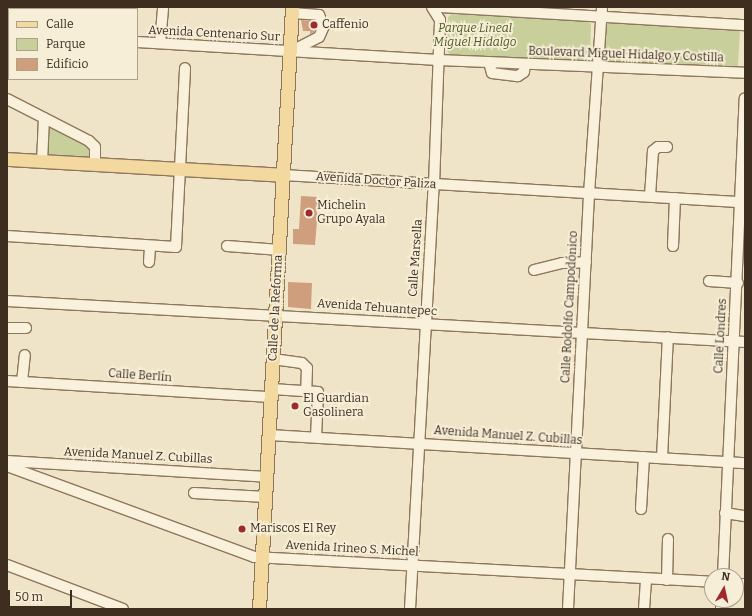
<!DOCTYPE html>
<meta charset="utf-8">
<style>
body{margin:0}
#map{position:relative;width:752px;height:616px;overflow:hidden;background:#f0e4c8;font-family:Bitter,serif}
div>[style]{position:absolute}
[style*='--x']{left:calc(var(--x)*1px);top:calc(var(--y)*1px);width:calc(var(--w)*1px);rotate:calc(var(--a)*1deg)}
.green>*{inset:0;background:#c9cf9b}
.building>*{inset:0;background:#cf9f7d}
.roads{filter:drop-shadow(1px 0 #8d765c) drop-shadow(-1px 0 #8d765c) drop-shadow(0 1px #8d765c) drop-shadow(0 -1px #8d765c)}
.minor>*{height:10px;margin:-5px;padding:0 5px;transform-origin:5px;border-radius:5px;background:#faf1dc}
.major>*{height:13px;margin:-6.5px;padding:0 6.5px;transform-origin:6.5px;border-radius:6.5px;background:#f3d9a0}
.dots>*{width:11px;height:11px;translate:-50% -50%;box-sizing:border-box;border:2px solid #f7eed8;border-radius:50%}
span{translate:-50% -50%;white-space:nowrap;text-align:center;line-height:1.15;-webkit-text-stroke:3.5px #f7eed8;paint-order:stroke}
.poi-label{font-size:12px;color:#3d2e20}
.left{translate:0 -50%;text-align:left}
.park-label{font-size:12px;color:#4d5a26;font-style:italic}
.street-label{font-size:12px;color:#3d2e20}
.frame{position:absolute;inset:0;border:8px solid #3d2e20;pointer-events:none}
.legend{position:absolute;left:8px;top:8px;width:130px;height:72px;box-sizing:border-box;background:#f7eed8;border:1px solid #ada18e;margin:0;padding:5px 7px;list-style:none;font-size:12px;color:#3d2e20}
.legend li{display:flex;align-items:center;gap:8px;height:20px}
.legend b{width:20px;border:1px solid #ada18e}
.north{position:absolute;left:704px;top:568px;width:40px;height:40px;box-sizing:border-box;background:#f7eed8;border:1px solid #ada18e;border-radius:50%;rotate:9deg;font-size:11px;font-weight:700;line-height:16px;text-align:center;color:#3d2e20}
.north::after{content:'';display:block;margin:auto;width:14px;height:18px;background:#9e2a2b;clip-path:polygon(50% 0,100% 100%,50% 72%,0 100%)}
.scale{position:absolute;left:8px;top:590px;width:64px;height:18px;box-sizing:border-box;border:2px solid #3d2e20;border-top:0;padding-left:5px;font-size:12px;line-height:14px;white-space:nowrap;color:#3d2e20;-webkit-text-stroke:3px #f7eed8;paint-order:stroke}
</style>
<div id="map">
<div class="green">
<div style="clip-path:polygon(452px 14px,588px 21px,591px 24px,590px 58px,587px 61px,451px 56px,447px 51px,448px 17px)"></div>
<div style="clip-path:polygon(609px 22px,737px 28px,740px 31px,738px 65px,736px 68px,609px 62px,605px 59px,606px 25px)"></div>
<div style="clip-path:polygon(50px 126px,88px 143px,92px 159px,46px 155px)"></div>
</div>
<div class="building">
<div style="clip-path:polygon(301px 20px,315px 21px,317px 26px,314px 32px,310px 34px,310px 31px,303px 31px)"></div>
<div style="clip-path:polygon(301px 196px,319px 197px,315px 245px,293px 244px,293px 229px,299px 229px)"></div>
<div style="clip-path:polygon(288px 282px,312px 283px,311px 309px,288px 307px)"></div>
</div>
<div class="roads">
<div class="minor">
<div style="--x:440;--y:7;--w:306;--a:3.4"></div>
<div style="--x:292;--y:13;--w:27;--a:4"></div>
<div style="--x:319;--y:15;--w:12;--a:66"></div>
<div style="--x:324;--y:26;--w:12;--a:114"></div>
<div style="--x:319;--y:37;--w:30;--a:153"></div>
<div style="--x:137;--y:42;--w:302;--a:3.4"></div>
<div style="--x:438;--y:60;--w:307;--a:2.4"></div>
<div style="--x:160;--y:43;--w:36;--a:-85"></div>
<div style="--x:7;--y:54;--w:2;--a:27"></div>
<div style="--x:489;--y:62;--w:11;--a:75"></div>
<div style="--x:492;--y:73;--w:26;--a:7"></div>
<div style="--x:518;--y:76;--w:7;--a:-34"></div>
<div style="--x:524;--y:72;--w:8;--a:-83"></div>
<div style="--x:7;--y:99;--w:92;--a:27.1"></div>
<div style="--x:89;--y:141;--w:8;--a:45"></div>
<div style="--x:95;--y:147;--w:18;--a:90"></div>
<div style="--x:42;--y:162;--w:44;--a:-87.4"></div>
<div style="--x:284;--y:175;--w:462;--a:3.4"></div>
<div style="--x:650;--y:196;--w:45;--a:-86.2"></div>
<div style="--x:653;--y:151;--w:6;--a:-39"></div>
<div style="--x:658;--y:147;--w:9;--a:0"></div>
<div style="--x:7;--y:236;--w:169;--a:3.7"></div>
<div style="--x:176;--y:247;--w:179;--a:-87.1"></div>
<div style="--x:227;--y:246;--w:53;--a:4.3"></div>
<div style="--x:673;--y:246;--w:48;--a:-87.6"></div>
<div style="--x:149;--y:262;--w:16;--a:-86"></div>
<div style="--x:534;--y:270;--w:29;--a:-14"></div>
<div style="--x:562;--y:263;--w:24;--a:-2"></div>
<div style="--x:709;--y:281;--w:29;--a:4"></div>
<div style="--x:7;--y:301;--w:739;--a:3.18"></div>
<div style="--x:7;--y:328;--w:19;--a:0"></div>
<div style="--x:273;--y:359;--w:29;--a:8"></div>
<div style="--x:302;--y:363;--w:7;--a:45"></div>
<div style="--x:307;--y:368;--w:23;--a:92"></div>
<div style="--x:7;--y:381;--w:264;--a:3.5"></div>
<div style="--x:22;--y:382;--w:27;--a:-84"></div>
<div style="--x:272;--y:389;--w:46;--a:3.7"></div>
<div style="--x:318;--y:392;--w:45;--a:92.5"></div>
<div style="--x:270;--y:435;--w:476;--a:3.4"></div>
<div style="--x:662;--y:458;--w:121;--a:-87.2"></div>
<div style="--x:7;--y:461;--w:260;--a:3.5"></div>
<div style="--x:7;--y:466;--w:263;--a:20.2"></div>
<div style="--x:254;--y:557;--w:459;--a:3.1"></div>
<div style="--x:194;--y:493;--w:72;--a:3.2"></div>
<div style="--x:641;--y:509;--w:52;--a:-86.7"></div>
<div style="--x:725;--y:513;--w:20;--a:9"></div>
<div style="--x:7;--y:565;--w:124;--a:20.8"></div>
<div style="--x:723;--y:576;--w:478;--a:-87.4"></div>
<div style="--x:667;--y:580;--w:41;--a:-88.6"></div>
<div style="--x:736;--y:584;--w:9;--a:0"></div>
<div style="--x:410;--y:609;--w:425;--a:-86.8"></div>
<div style="--x:434;--y:185;--w:165;--a:-87.9"></div>
<div style="--x:440;--y:20;--w:15;--a:-122"></div>
<div style="--x:568;--y:609;--w:416;--a:-87.1"></div>
<div style="--x:589;--y:194;--w:187;--a:-86"></div>
<div style="--x:644;--y:609;--w:30;--a:-86"></div>
<div style="--x:721;--y:609;--w:9;--a:-90"></div>
</div>
<div class="major">
<div style="--x:7;--y:159;--w:277;--a:3.3"></div>
<div style="--x:259;--y:609;--w:603;--a:-86.86"></div>
</div>
</div>
<div class="dots">
<div style="left:314px;top:25px;background:#9e2a2b"></div>
<div style="left:309px;top:213px;background:#9e2a2b"></div>
<div style="left:295px;top:406px;background:#9e2a2b"></div>
<div style="left:242px;top:529px;background:#9e2a2b"></div>
</div>
<div class="poi-label">
<span class="left" style="left:322px;top:25px">Caffenio</span>
<span class="left" style="left:317px;top:213px">Michelin<br>Grupo Ayala</span>
<span class="left" style="left:303px;top:406px">El Guardian<br>Gasolinera</span>
<span class="left" style="left:250px;top:529px">Mariscos El Rey</span>
</div>
<div class="park-label">
<span style="left:475px;top:36px">Parque Lineal<br>Miguel Hidalgo</span>
</div>
<div class="street-label">
<span style="left:214px;top:34px;rotate:3deg">Avenida Centenario Sur</span>
<span style="left:626px;top:55px;rotate:2deg">Boulevard Miguel Hidalgo y Costilla</span>
<span style="left:376px;top:181px;rotate:4deg">Avenida Doctor Paliza</span>
<span style="left:416px;top:258px;rotate:-86deg">Calle Marsella</span>
<span style="left:570px;top:307px;rotate:-87deg">Calle Rodolfo Campodónico</span>
<span style="left:276px;top:308px;rotate:-87deg">Calle de la Reforma</span>
<span style="left:377px;top:308px;rotate:4deg">Avenida Tehuantepec</span>
<span style="left:721px;top:336px;rotate:-87deg">Calle Londres</span>
<span style="left:140px;top:376px;rotate:4deg">Calle Berlín</span>
<span style="left:508px;top:436px;rotate:4deg">Avenida Manuel Z. Cubillas</span>
<span style="left:138px;top:456px;rotate:3deg">Avenida Manuel Z. Cubillas</span>
<span style="left:352px;top:549px;rotate:3deg">Avenida Irineo S. Michel</span>
</div>
<div class="frame"></div>
<ul class="legend">
<li><b style="height:5px;background:#f3d9a0"></b>Calle</li>
<li><b style="height:11px;background:#c9cf9b"></b>Parque</li>
<li><b style="height:11px;background:#cf9f7d"></b>Edificio</li>
</ul>
<div class="north">N</div>
<div class="scale">50 m</div>
</div>
